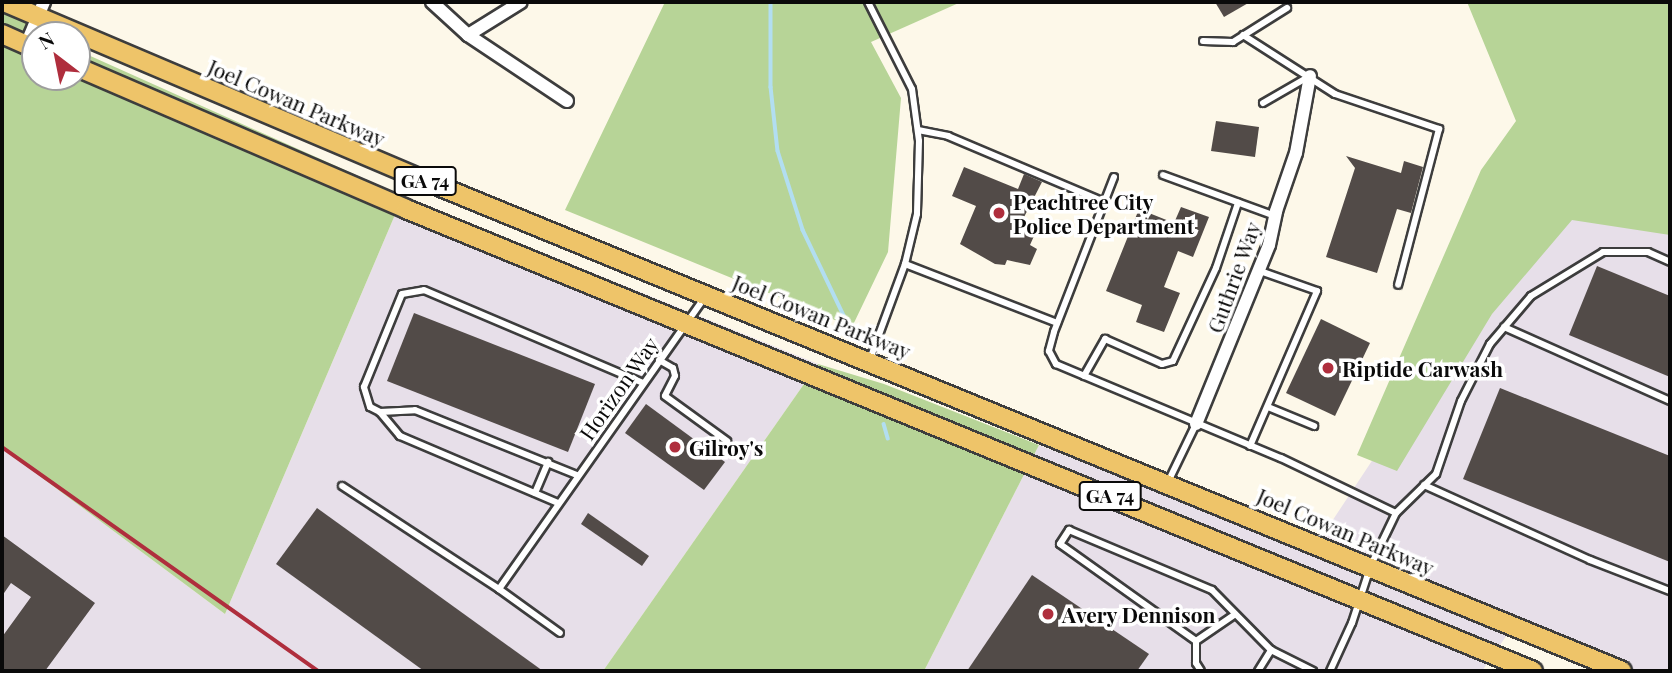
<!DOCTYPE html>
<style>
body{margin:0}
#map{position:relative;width:1672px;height:673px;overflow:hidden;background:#fdf8e9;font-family:"Playfair Display",serif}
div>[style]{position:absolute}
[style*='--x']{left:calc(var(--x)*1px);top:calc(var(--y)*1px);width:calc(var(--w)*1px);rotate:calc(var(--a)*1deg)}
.industrial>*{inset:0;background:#e7dfe9}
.forest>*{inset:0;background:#b7d497}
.stream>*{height:3.5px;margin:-1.75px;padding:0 1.75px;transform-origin:1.75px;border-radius:1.75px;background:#b2def1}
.building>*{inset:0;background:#524b48}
.roads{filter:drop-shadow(2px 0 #3d3d3d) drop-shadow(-2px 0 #3d3d3d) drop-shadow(0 2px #3d3d3d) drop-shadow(0 -2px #3d3d3d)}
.lane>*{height:6px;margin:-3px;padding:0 3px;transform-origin:3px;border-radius:3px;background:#fff}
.street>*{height:12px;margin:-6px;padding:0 6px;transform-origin:6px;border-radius:6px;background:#fff}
.primary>*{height:18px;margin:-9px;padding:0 9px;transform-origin:9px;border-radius:9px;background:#eec469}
.rail>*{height:3.5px;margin:-1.75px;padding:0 1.75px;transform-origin:1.75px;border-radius:1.75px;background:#af2e3d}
.dots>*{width:19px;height:19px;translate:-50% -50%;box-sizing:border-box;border:4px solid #fff;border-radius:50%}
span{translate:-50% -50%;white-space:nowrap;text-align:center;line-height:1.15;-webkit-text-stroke:7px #fff;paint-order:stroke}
.shield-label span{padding:2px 5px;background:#fff;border:2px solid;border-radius:5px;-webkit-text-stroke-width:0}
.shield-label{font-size:19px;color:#0a0a0a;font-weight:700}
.street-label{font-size:21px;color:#0a0a0a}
.poi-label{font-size:21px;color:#0a0a0a;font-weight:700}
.left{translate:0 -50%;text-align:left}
.frame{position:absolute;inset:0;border:4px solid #0a0a0a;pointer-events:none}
.north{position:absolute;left:21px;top:21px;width:70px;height:70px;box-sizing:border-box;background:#fff;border:2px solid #9d9d9d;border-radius:50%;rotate:328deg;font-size:19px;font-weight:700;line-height:28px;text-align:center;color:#0a0a0a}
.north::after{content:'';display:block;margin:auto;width:24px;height:32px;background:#af2e3d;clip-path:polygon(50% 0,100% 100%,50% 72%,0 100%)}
</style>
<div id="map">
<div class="industrial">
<div style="clip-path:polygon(403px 196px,818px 364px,603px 671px,2px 671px,2px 448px,225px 614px)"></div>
<div style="clip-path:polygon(1547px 196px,1670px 214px,1670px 671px,1613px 671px,1509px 632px,1482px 671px,924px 671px,1039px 445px,1311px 553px)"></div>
</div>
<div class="forest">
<div style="clip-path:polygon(665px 2px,961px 2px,871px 42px,901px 98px,888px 252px,852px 327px,565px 210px)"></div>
<div style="clip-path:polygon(1467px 2px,1670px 2px,1670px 235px,1572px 220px,1492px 314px,1397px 471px,1357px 455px,1481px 170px,1516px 121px)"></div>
<div style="clip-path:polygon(2px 10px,49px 35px,35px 35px,35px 77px,77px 77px,77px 50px,403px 196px,225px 614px,2px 448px)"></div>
<div style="clip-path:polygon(818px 364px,884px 384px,1039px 445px,924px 671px,603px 671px)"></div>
</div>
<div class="stream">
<div style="--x:771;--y:2;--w:85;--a:90"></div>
<div style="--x:771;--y:87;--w:64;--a:83.8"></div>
<div style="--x:778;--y:151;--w:83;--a:72.4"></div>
<div style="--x:803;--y:230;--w:104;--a:64.4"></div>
<div style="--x:884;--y:424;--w:15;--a:74"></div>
</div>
<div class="building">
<div style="clip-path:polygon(1215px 2px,1250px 2px,1224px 17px)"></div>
<div style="clip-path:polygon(1216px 121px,1259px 127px,1255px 157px,1211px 151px)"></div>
<div style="clip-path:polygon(1346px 156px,1401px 173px,1404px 161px,1423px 167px,1411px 213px,1397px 209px,1377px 273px,1326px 257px,1355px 168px)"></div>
<div style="clip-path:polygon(964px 167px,1018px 189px,1024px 174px,1042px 182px,1022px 221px,1038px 227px,1030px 245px,1037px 249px,1030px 265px,1007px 260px,1005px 265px,995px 264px,960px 244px,976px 206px,952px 196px)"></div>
<div style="clip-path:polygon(1181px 207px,1209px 217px,1193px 257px,1178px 251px,1164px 287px,1180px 293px,1164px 332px,1136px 322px,1142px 305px,1106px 291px,1139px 209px,1174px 223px)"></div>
<div style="clip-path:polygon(1597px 266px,1670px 296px,1670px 377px,1569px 335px)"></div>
<div style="clip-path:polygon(414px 313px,595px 384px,568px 452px,387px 381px)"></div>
<div style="clip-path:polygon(1321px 319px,1370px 343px,1335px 416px,1286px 393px)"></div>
<div style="clip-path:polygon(1500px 388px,1670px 456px,1670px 562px,1463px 479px)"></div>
<div style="clip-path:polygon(646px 404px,725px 462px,704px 490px,625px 433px)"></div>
<div style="clip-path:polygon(317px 508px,543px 671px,424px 671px,276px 564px)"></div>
<div style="clip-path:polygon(588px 513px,649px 556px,642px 566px,581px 524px)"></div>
<div style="clip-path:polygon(2px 535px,95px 603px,45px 671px,2px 671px,2px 637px,31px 597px,11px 583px,2px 596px)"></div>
<div style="clip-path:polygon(1032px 575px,1149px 654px,1137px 671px,967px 671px)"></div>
</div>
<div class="roads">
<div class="lane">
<div style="--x:868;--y:2;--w:97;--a:63.2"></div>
<div style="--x:912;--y:89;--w:52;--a:82.3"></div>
<div style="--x:919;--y:141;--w:73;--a:91.6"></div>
<div style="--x:917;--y:214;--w:51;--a:103.5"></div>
<div style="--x:905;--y:264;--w:101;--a:110.2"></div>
<div style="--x:1243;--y:35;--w:109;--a:32.7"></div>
<div style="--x:1335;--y:94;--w:110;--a:18.6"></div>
<div style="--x:1439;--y:129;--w:161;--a:104.7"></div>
<div style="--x:1203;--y:41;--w:30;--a:2"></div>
<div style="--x:1233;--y:42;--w:64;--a:-32.2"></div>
<div style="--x:1263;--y:103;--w:52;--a:-30"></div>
<div style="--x:918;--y:130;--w:31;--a:11"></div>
<div style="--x:948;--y:136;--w:169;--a:22.9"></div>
<div style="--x:1163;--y:175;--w:119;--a:20.1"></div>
<div style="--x:1114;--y:177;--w:166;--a:111.2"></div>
<div style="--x:1054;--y:332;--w:20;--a:105"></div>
<div style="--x:1049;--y:351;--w:15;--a:62"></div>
<div style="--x:1056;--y:364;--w:244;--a:22.7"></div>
<div style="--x:1281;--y:458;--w:127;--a:25.6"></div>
<div style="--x:905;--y:264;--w:163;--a:21.2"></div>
<div style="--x:1504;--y:327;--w:182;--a:24"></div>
<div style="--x:659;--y:360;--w:16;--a:30"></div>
<div style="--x:673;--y:368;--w:8;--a:76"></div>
<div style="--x:675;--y:376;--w:22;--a:117"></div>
<div style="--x:665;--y:396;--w:77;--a:36"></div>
<div style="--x:1084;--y:376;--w:43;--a:-60.4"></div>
<div style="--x:1105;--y:339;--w:62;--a:23.7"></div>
<div style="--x:1162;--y:364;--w:11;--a:-15"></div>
<div style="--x:1173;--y:361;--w:102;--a:-65.2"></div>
<div style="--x:1216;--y:268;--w:69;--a:-71.3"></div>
<div style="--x:1268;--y:407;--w:50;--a:22.4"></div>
<div style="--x:380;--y:412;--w:35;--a:-3"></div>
<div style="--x:415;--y:410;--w:175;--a:21.9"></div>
<div style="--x:1250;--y:446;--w:169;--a:-66.6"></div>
<div style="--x:1317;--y:291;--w:60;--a:-160.7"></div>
<div style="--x:1168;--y:482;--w:64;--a:-64.2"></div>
<div style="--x:1424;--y:485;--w:182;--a:24.3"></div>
<div style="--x:1590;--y:560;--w:86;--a:21.2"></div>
<div style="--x:342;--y:486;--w:188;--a:33.3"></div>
<div style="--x:499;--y:589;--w:356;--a:-54.8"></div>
<div style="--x:535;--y:493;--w:34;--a:-67"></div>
<div style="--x:558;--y:503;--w:172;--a:-157"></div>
<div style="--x:400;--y:436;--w:31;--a:-130"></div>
<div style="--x:380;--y:412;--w:11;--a:-153"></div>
<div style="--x:370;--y:407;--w:21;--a:-107"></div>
<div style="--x:364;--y:387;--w:100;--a:-67.8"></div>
<div style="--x:402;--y:294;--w:22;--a:-10"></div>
<div style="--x:424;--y:290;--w:238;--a:23"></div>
<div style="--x:499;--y:589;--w:75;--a:35.8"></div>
<div style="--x:1234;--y:615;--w:46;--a:145.6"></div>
<div style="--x:1196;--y:641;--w:167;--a:-144.5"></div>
<div style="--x:1060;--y:544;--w:17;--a:-57"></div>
<div style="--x:1069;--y:530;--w:155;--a:22.8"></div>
<div style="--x:1212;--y:590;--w:84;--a:45.5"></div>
<div style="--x:1271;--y:650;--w:47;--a:26.6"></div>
<div style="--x:1196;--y:641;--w:22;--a:90"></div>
<div style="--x:1196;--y:663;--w:9;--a:58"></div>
<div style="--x:1258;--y:671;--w:25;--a:-58"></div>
<div style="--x:1330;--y:671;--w:53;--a:-65.4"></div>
<div style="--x:1352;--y:623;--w:61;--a:-71.9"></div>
<div style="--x:1371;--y:565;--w:58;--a:-64.3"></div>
<div style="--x:1396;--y:513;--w:56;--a:-44.3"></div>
<div style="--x:1436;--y:474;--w:77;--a:-71.1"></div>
<div style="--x:1461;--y:401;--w:64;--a:-63"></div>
<div style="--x:1490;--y:344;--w:63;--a:-49.5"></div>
<div style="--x:1531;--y:296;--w:84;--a:-31.4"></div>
<div style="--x:1603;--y:252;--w:45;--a:0"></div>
<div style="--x:1648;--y:252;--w:24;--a:24"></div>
</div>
<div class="street">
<div style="--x:432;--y:2;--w:49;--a:42.5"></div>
<div style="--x:468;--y:35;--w:119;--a:33.7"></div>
<div style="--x:468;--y:35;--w:62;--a:-31.9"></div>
<div style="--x:26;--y:45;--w:47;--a:-67.3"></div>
<div style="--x:1196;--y:424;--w:193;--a:-67.8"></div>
<div style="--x:1269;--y:245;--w:35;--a:-78"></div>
<div style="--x:1276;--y:211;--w:61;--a:-71"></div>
<div style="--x:1296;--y:153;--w:78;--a:-79.7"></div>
</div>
<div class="primary">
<div style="--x:4;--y:2;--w:451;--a:23"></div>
<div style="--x:419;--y:178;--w:1300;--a:22.28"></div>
<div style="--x:2;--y:34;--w:36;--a:24"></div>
<div style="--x:77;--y:67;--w:358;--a:23.3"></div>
<div style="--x:406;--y:209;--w:1218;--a:22.29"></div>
</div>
</div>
<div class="rail">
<div style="--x:2;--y:447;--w:387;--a:35.3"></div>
</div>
<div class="dots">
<div style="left:999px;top:213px;background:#af2e3d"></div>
<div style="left:1328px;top:368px;background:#af2e3d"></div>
<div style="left:675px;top:447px;background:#af2e3d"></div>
<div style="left:1048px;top:614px;background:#af2e3d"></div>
</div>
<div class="shield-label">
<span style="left:425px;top:181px">GA 74</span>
<span style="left:1110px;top:496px">GA 74</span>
</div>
<div class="street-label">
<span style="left:297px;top:102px;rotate:23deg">Joel Cowan Parkway</span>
<span style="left:1233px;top:277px;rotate:-70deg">Guthrie Way</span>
<span style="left:822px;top:316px;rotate:22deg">Joel Cowan Parkway</span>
<span style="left:618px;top:388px;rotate:-55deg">Horizon Way</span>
<span style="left:1346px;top:531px;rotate:23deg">Joel Cowan Parkway</span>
</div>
<div class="poi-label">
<span class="left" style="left:1013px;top:213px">Peachtree City<br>Police Department</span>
<span class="left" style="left:1342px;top:368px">Riptide Carwash</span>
<span class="left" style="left:689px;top:447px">Gilroy's</span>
<span class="left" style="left:1062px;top:614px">Avery Dennison</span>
</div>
<div class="frame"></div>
<div class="north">N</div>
</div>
